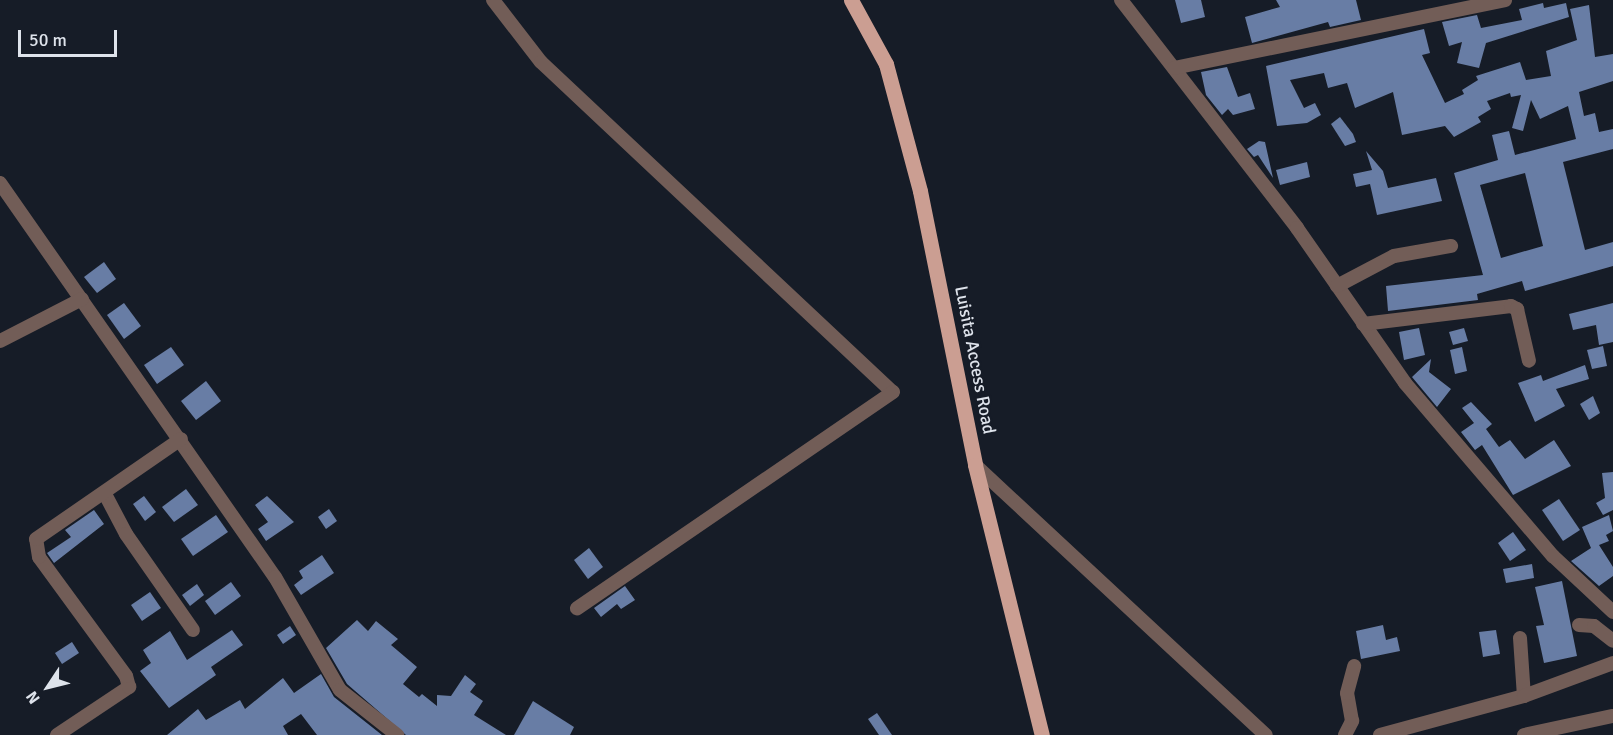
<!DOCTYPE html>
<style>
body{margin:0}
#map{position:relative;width:1613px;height:735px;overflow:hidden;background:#161c27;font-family:Signika,sans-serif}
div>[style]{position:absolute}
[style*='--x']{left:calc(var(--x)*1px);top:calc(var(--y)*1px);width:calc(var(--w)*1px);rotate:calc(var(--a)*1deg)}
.building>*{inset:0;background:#687da5}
.minor>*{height:14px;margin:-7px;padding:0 7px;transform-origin:7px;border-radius:7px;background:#725d57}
.major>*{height:15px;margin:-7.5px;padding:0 7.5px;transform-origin:7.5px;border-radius:7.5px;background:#cb9e92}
span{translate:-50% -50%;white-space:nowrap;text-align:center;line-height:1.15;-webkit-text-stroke:4.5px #161c27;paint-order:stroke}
.street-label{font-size:18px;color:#dee3eb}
.north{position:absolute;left:18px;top:657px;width:60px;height:60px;-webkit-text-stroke:4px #161c27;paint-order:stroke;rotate:235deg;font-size:16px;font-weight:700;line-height:24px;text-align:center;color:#dee3eb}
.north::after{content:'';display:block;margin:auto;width:21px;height:27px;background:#dee3eb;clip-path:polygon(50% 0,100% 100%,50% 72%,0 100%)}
.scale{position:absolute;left:18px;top:30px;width:99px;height:27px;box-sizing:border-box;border:3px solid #dee3eb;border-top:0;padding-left:8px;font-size:18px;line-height:21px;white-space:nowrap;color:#dee3eb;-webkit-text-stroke:4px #161c27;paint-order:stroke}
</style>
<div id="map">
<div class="building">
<div style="clip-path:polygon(1175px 0,1201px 0,1205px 17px,1181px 23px)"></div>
<div style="clip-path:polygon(1276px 0,1356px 0,1361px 20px,1330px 27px,1328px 22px,1252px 43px,1245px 17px,1280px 7px)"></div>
<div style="clip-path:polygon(1543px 3px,1544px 8px,1566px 3px,1569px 17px,1486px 43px,1479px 68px,1457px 63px,1462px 42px,1449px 46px,1442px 22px,1477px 15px,1481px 28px,1522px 20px,1519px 9px)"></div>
<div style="clip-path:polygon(evenodd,1589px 5px,1595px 57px,1613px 54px,1613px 81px,1579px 92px,1584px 116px,1595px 113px,1599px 132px,1613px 129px,1613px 149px,1563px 162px,1585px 250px,1613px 242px,1613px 266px,1525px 291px,1522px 281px,1477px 294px,1478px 300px,1388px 311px,1386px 286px,1483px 275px,1454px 173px,1498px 160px,1492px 135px,1509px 131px,1515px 155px,1576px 139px,1568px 106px,1540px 119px,1531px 100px,1523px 131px,1512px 128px,1521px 95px,1511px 97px,1510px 93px,1487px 101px,1491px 109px,1478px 117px,1481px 122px,1454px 137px,1445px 126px,1402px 135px,1393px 92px,1355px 108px,1347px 83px,1328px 88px,1324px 73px,1290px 80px,1304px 108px,1315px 103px,1321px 115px,1307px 123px,1277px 126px,1266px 66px,1424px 29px,1430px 53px,1422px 55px,1445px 103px,1464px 94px,1462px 90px,1478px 80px,1476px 76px,1520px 62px,1526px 80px,1551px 76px,1546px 51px,1577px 40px,1570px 9px,1589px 5px,1525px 173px,1543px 246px,1501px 258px,1480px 185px,1525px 173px)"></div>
<div style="clip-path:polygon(1227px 67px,1238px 97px,1250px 93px,1255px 109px,1233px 115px,1228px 109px,1222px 115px,1206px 95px,1201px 72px)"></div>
<div style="clip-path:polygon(1340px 117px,1353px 134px,1356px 142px,1345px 146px,1331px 124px)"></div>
<div style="clip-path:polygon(1259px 141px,1265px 142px,1273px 178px,1258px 155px,1254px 157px,1247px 149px)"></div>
<div style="clip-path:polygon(1366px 151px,1383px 171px,1388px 188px,1436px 178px,1442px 201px,1377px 215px,1370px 184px,1356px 187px,1353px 174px,1372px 170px)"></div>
<div style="clip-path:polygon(1307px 162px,1310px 177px,1280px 185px,1276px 170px)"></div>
<div style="clip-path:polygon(104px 262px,116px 279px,97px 293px,84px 277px)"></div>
<div style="clip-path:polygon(124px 303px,141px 326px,124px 339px,107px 315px)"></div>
<div style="clip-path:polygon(1613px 303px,1613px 342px,1599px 345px,1596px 325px,1573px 330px,1569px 314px)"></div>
<div style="clip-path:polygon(1419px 328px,1425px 355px,1404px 360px,1399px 332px)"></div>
<div style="clip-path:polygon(1464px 328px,1468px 341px,1453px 345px,1449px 332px)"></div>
<div style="clip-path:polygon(1603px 346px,1607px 366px,1592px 369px,1587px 350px)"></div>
<div style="clip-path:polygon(171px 347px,184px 365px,157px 384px,144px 365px)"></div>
<div style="clip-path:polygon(1462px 347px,1467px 371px,1455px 374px,1450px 350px)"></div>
<div style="clip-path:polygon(1431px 359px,1429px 372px,1451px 389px,1437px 407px,1412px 377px)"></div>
<div style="clip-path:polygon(1585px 365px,1589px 379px,1556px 389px,1565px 406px,1535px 422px,1518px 383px,1541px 375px,1543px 381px)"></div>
<div style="clip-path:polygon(206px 381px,221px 401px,196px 420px,181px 401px)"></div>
<div style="clip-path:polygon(1593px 396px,1600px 413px,1589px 420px,1580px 404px)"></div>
<div style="clip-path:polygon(1471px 402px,1492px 424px,1486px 429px,1499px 447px,1510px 440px,1525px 459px,1554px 440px,1571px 466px,1513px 495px,1482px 445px,1475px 450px,1461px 432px,1474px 423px,1462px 408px)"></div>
<div style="clip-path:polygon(1613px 472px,1613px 510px,1603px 515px,1596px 503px,1605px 498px,1602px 473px)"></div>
<div style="clip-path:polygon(186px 489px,198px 505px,174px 522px,162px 507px)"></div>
<div style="clip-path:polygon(144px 496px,156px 512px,145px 521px,133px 504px)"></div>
<div style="clip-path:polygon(267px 496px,294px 522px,266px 541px,258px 529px,268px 522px,255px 505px)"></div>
<div style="clip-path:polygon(1559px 499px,1580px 530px,1563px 541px,1542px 510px)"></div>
<div style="clip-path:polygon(329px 509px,337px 521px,326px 529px,318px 517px)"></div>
<div style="clip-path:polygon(94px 510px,104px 524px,54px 563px,47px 553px,71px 537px,65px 530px)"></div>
<div style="clip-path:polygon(216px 515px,228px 532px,193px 556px,181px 539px)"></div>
<div style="clip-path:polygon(1609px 515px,1613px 531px,1606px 535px,1609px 541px,1599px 545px,1613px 567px,1613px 576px,1599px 586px,1571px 561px,1591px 548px,1582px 527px)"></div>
<div style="clip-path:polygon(1513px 532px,1526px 550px,1510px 561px,1498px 543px)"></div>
<div style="clip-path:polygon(589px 548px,603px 567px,588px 579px,574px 560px)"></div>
<div style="clip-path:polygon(322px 555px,334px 573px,301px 595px,294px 585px,303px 578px,299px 571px)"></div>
<div style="clip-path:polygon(1532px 564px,1534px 578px,1506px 583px,1503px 569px)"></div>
<div style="clip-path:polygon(1562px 581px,1577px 656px,1544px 663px,1536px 626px,1544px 625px,1535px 587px)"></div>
<div style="clip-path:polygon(231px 582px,241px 596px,215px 615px,205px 601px)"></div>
<div style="clip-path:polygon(197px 584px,204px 595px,190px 606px,182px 595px)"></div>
<div style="clip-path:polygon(625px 586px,635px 600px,621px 609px,617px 604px,601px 617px,594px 608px)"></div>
<div style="clip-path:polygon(150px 592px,161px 608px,142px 621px,131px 605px)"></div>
<div style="clip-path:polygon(357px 620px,368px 631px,376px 621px,398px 639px,391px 645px,417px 667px,403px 684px,419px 697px,422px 694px,437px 706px,437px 695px,451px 696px,465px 675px,476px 684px,470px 692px,483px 701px,474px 715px,506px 735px,406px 735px,347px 684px,326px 648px)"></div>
<div style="clip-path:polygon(1383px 625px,1386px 640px,1397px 637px,1400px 651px,1361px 659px,1356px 631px)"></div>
<div style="clip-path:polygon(290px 626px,296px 635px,283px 644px,277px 635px)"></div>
<div style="clip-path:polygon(232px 630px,243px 645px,211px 667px,216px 675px,169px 708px,140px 671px,151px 663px,143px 650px,170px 631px,187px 660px)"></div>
<div style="clip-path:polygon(1496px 630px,1500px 654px,1483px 657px,1479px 632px)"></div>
<div style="clip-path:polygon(72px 642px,79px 653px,62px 664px,55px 653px)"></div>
<div style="clip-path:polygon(321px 674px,334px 697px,382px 735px,317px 735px,301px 714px,283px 726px,288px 735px,167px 735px,198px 709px,206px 720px,240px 700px,245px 709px,283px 678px,294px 693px)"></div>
<div style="clip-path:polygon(533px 701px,574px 727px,570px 735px,514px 735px)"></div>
<div style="clip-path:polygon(877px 713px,892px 735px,879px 735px,868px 719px)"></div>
</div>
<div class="minor">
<div style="--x:493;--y:0;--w:78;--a:52.3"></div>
<div style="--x:541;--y:62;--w:482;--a:43.2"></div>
<div style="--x:893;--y:392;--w:383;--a:145.6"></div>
<div style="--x:1121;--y:0;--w:288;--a:52.3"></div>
<div style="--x:1297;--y:228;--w:189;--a:55.1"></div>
<div style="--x:1405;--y:383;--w:228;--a:49.5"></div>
<div style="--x:1553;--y:556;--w:82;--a:43"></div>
<div style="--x:1174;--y:68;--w:338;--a:-11.6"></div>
<div style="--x:0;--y:183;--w:480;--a:55.1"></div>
<div style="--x:275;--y:577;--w:130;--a:60.1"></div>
<div style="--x:340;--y:690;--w:73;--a:38.3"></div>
<div style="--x:1337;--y:286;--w:64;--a:-27.8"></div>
<div style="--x:1394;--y:256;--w:58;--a:-10"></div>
<div style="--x:1363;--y:324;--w:149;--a:-6.9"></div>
<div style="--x:1511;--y:306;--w:7;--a:27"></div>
<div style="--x:1517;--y:309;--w:53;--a:77"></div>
<div style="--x:0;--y:341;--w:92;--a:-27.1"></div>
<div style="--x:975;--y:465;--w:397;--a:42.9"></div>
<div style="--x:105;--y:494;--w:45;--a:62.3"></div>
<div style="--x:126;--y:534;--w:117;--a:55.1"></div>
<div style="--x:1579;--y:625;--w:15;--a:4"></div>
<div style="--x:1594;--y:626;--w:24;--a:38"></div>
<div style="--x:1520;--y:638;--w:58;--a:86.1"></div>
<div style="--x:57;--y:735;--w:87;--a:-33.7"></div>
<div style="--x:129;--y:687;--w:11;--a:-105"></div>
<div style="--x:126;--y:676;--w:147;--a:-126.2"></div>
<div style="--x:39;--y:557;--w:18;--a:-99"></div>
<div style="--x:36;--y:539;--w:176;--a:-34.6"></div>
<div style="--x:1345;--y:735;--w:16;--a:-63"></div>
<div style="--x:1352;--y:721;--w:28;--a:-100"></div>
<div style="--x:1347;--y:693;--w:28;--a:-75"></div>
<div style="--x:1380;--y:735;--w:149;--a:-15.2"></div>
<div style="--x:1524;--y:696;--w:95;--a:-20.3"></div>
<div style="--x:1524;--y:735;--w:91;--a:-12.1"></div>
</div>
<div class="major">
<div style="--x:851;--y:0;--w:73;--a:61.3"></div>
<div style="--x:886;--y:64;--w:131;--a:75"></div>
<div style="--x:920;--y:191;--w:279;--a:78.6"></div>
<div style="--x:975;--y:465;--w:278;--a:76.1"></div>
</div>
<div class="street-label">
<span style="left:975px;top:360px;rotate:79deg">Luisita Access Road</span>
</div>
<div class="north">N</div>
<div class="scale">50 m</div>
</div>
